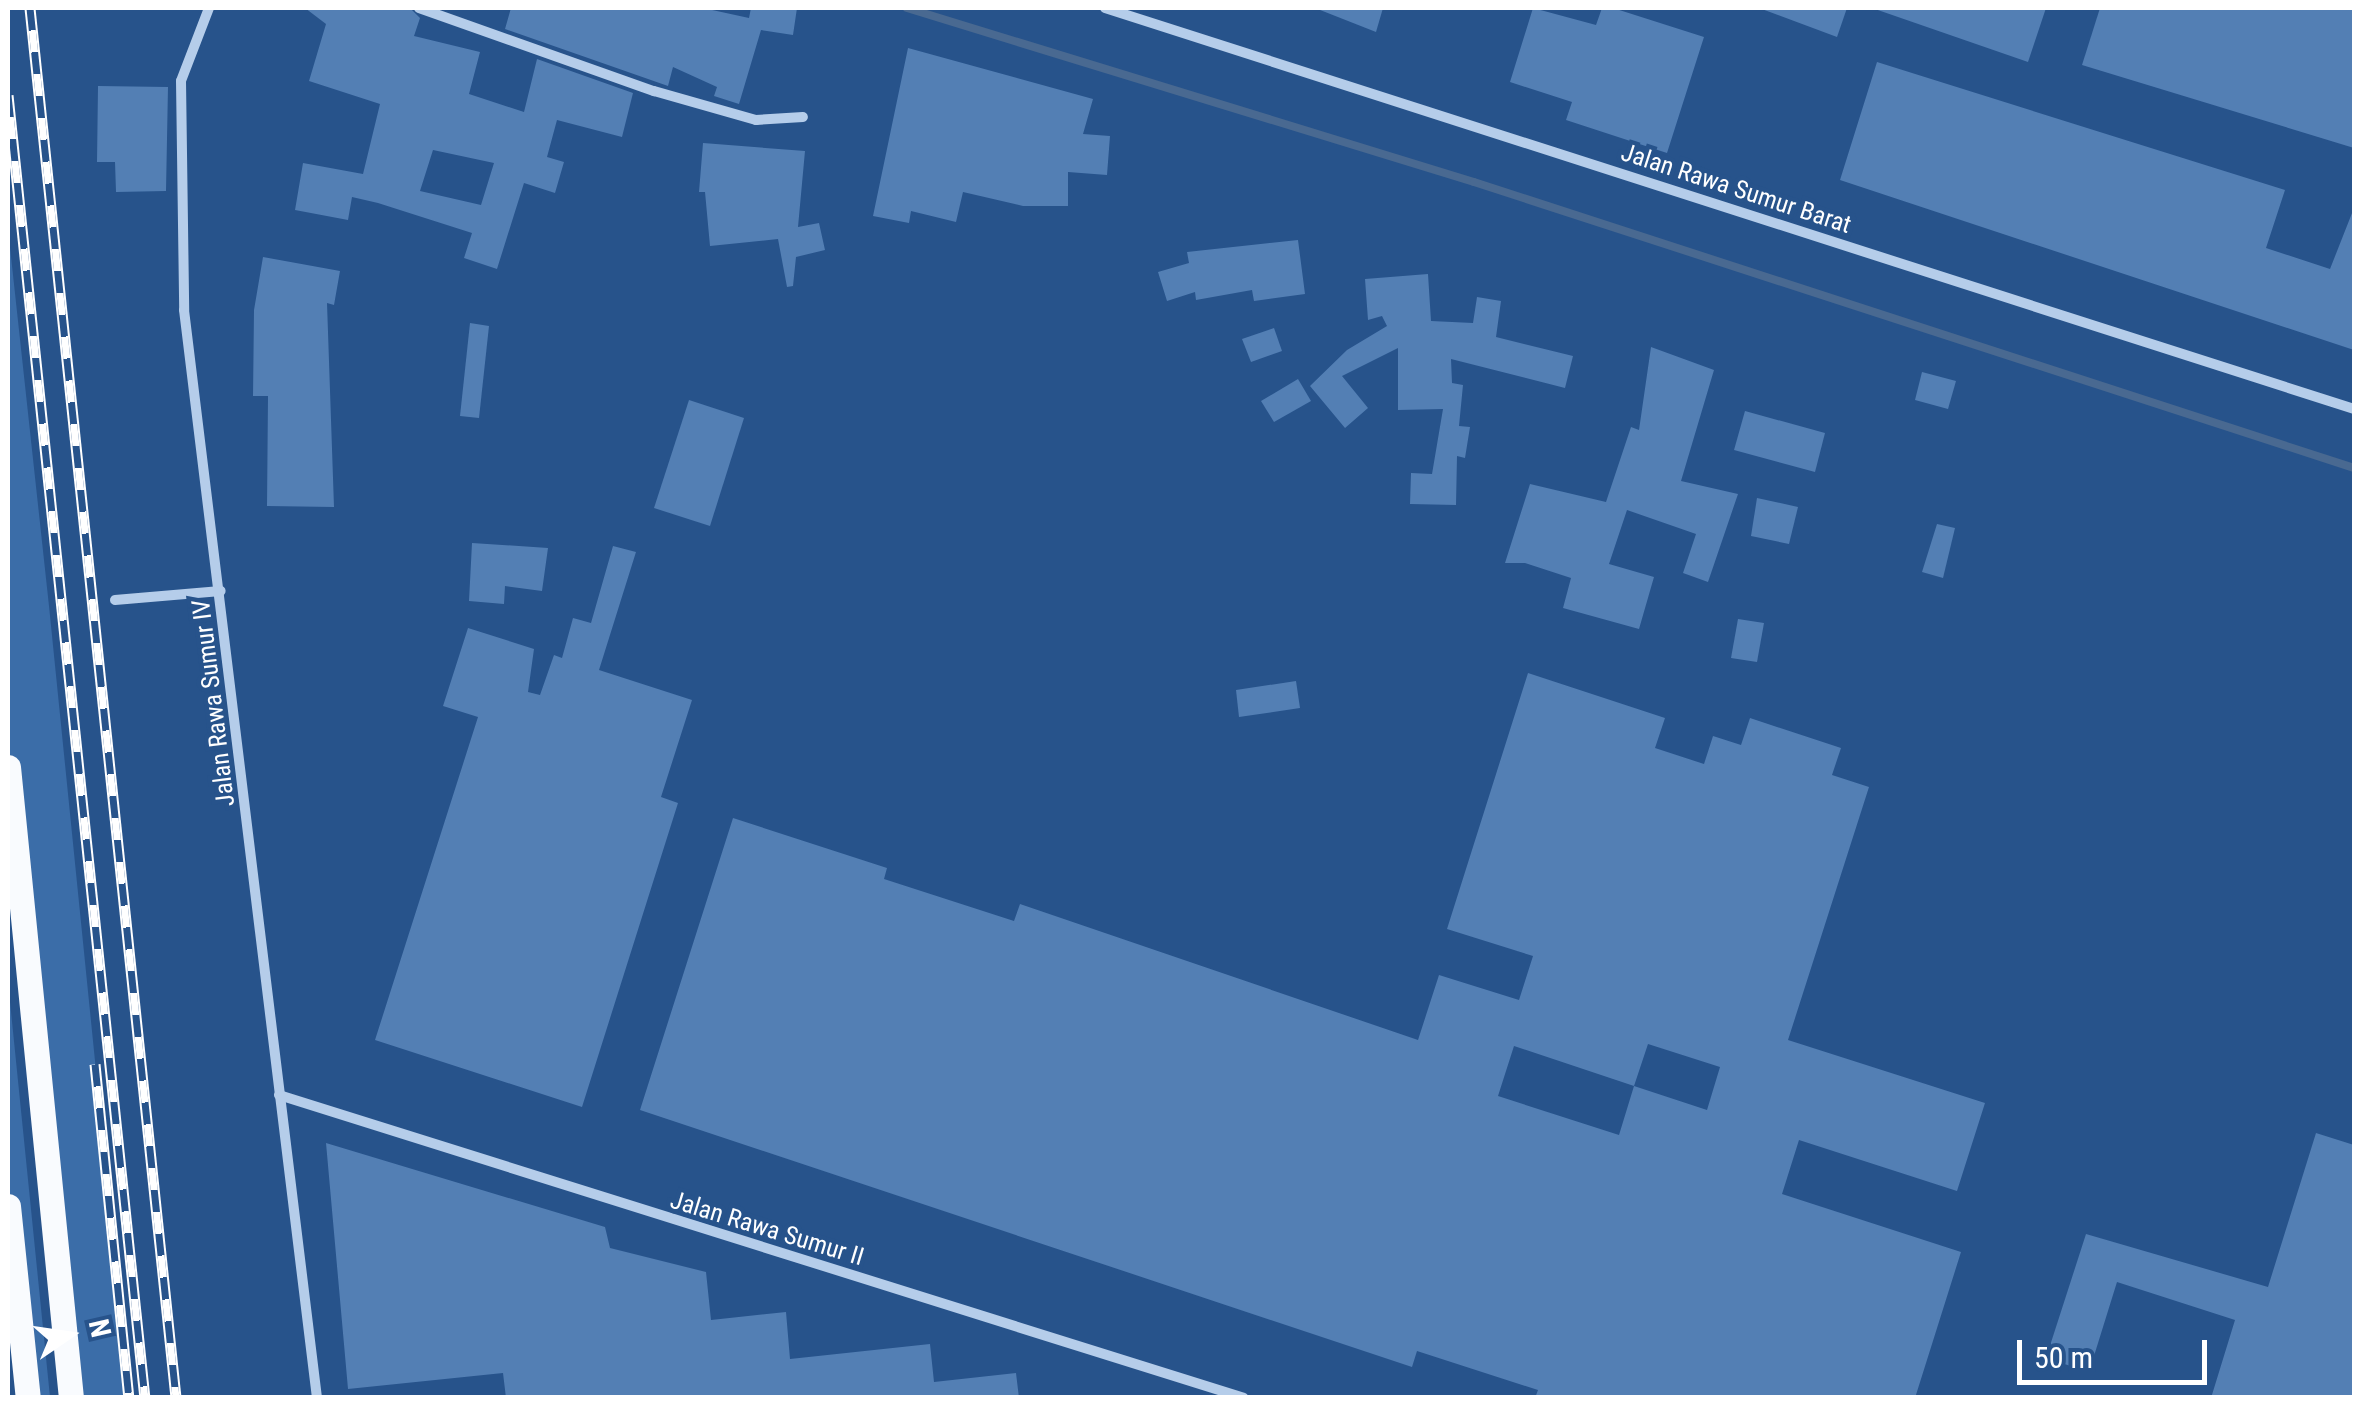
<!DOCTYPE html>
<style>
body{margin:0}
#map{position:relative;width:2362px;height:1405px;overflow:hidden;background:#27538b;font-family:"Roboto Condensed",sans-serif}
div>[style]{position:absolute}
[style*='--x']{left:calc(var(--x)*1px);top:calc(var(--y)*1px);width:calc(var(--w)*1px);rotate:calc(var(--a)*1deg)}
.green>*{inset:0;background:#3b6da8}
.stream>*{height:8px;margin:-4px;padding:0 4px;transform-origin:4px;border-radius:4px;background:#496991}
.building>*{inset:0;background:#537fb4}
.minor>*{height:10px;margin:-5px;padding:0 5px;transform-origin:5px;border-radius:5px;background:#b5cdea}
.primary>*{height:25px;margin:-12.5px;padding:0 12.5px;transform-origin:12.5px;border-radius:12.5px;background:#f9fbfe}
.rail>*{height:11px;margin-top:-5.5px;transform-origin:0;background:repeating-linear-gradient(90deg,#27538b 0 22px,#fff 0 44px);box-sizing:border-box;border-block:2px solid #fff}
span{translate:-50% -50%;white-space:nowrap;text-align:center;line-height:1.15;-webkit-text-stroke:9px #27538b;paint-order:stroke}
.street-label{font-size:25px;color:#fff}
.frame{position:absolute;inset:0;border:10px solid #fff;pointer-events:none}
.north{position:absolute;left:20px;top:1285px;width:100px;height:100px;-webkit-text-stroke:8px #27538b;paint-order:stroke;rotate:77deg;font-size:28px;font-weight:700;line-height:40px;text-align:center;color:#fff}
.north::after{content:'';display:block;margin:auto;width:35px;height:45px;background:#fff;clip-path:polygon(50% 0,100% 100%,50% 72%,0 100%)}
.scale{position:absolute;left:2017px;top:1340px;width:190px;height:45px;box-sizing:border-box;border:5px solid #fff;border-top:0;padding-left:12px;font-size:30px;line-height:35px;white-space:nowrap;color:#fff;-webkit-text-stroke:8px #27538b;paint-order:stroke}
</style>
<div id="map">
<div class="green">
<div style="clip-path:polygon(8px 229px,49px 606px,129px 1397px,71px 1397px,8px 767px)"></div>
<div style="clip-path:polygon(8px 982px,50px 1397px,28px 1397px,8px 1205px)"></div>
</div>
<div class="stream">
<div style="--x:907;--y:8;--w:593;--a:17.06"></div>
<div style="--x:1474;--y:182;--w:925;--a:18"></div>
</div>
<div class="building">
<div style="clip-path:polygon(evenodd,305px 8px,410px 8px,420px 18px,414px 36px,480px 52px,469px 94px,524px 112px,537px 59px,633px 93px,622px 137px,557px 120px,547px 157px,564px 162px,555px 193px,524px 183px,497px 269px,464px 258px,472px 233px,378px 203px,352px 197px,348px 220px,295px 210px,303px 163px,363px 174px,380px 104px,309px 81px,326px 24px,305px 8px,433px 150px,494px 163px,481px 205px,420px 191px,433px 150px)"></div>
<div style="clip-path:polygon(511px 8px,703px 8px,749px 18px,751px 8px,797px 8px,793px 35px,761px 30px,739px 104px,714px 96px,717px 87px,673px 67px,668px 86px,505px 29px)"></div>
<div style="clip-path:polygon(1315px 8px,1383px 8px,1376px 32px)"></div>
<div style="clip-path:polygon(1533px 8px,1596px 25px,1602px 8px,1613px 8px,1704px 37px,1667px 153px,1566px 120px,1572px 102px,1510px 82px)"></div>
<div style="clip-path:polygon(1759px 8px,1847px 8px,1837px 37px)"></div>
<div style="clip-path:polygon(1872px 8px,2046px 8px,2028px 62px)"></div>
<div style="clip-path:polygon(2100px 8px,2354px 8px,2354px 148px,2082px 65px)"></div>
<div style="clip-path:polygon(908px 48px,1093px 99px,1083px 134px,1110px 136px,1107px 175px,1068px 172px,1068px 206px,1023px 206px,963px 192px,956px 222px,911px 211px,909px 223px,873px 216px)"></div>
<div style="clip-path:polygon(1877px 62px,2285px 190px,2266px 248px,2330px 269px,2354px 208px,2354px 350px,1840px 180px)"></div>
<div style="clip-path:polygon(98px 86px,168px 87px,166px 191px,116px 192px,115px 162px,97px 162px)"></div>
<div style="clip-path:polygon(703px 143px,805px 151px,798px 227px,819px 223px,825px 250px,796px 257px,793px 286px,787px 287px,778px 239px,710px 246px,705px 192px,699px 192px)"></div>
<div style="clip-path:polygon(1298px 240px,1305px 294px,1254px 301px,1252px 290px,1196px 300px,1195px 292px,1167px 301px,1158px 272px,1189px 263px,1187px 252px)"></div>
<div style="clip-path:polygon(263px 257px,340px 271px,334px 305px,327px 303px,334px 507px,267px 506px,268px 396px,253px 396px,254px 310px)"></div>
<div style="clip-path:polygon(1428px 274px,1431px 321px,1473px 323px,1477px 297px,1501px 301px,1496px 337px,1573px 356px,1565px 388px,1451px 359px,1452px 383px,1463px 385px,1459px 426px,1470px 427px,1465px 458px,1457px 456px,1456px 505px,1410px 504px,1411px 473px,1432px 474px,1443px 409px,1398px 410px,1398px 348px,1342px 376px,1368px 408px,1345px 428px,1310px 386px,1347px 350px,1387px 326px,1382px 316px,1368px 320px,1365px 279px)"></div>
<div style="clip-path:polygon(470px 323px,489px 326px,479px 418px,460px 416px)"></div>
<div style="clip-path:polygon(1274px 328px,1282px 351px,1251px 362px,1242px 339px)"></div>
<div style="clip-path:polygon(1651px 347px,1714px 370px,1681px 481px,1738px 494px,1708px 582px,1683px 573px,1696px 534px,1627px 510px,1609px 564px,1654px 577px,1639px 629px,1563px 608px,1571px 578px,1525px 563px,1505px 563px,1530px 484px,1606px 502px,1631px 427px,1639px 430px)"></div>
<div style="clip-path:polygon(1922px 372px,1956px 381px,1948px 409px,1915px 400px)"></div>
<div style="clip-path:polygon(1298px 379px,1311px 401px,1274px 422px,1261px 401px)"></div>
<div style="clip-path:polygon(689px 400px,744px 418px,710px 526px,654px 508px)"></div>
<div style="clip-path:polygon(1745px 411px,1825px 433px,1815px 472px,1734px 450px)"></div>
<div style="clip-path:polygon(1757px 498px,1798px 507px,1789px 544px,1751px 536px)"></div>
<div style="clip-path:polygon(1937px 524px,1955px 528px,1943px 578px,1922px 572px)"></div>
<div style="clip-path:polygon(472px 543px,548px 548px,542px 591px,505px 586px,504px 604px,469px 601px)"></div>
<div style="clip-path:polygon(613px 546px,636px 552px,599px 670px,692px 700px,661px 797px,678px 803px,582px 1107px,375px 1040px,478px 717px,443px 706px,468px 628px,534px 649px,528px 692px,540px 695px,554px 655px,562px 658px,573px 618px,591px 623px)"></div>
<div style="clip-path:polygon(1738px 619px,1764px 623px,1757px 662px,1731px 658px)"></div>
<div style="clip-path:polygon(evenodd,1528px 673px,1665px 718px,1655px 748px,1704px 764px,1713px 736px,1741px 745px,1750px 718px,1841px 748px,1832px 775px,1869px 787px,1788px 1040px,1985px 1103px,1957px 1191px,1799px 1140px,1782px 1194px,1961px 1252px,1915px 1398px,1535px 1398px,1538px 1390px,1417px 1351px,1412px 1367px,640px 1110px,733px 818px,887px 868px,884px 879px,1014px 921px,1020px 904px,1418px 1040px,1439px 975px,1519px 1000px,1533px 956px,1447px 929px,1528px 673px,1648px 1044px,1720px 1067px,1707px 1110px,1634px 1086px,1648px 1044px,1528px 673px,1514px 1046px,1634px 1086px,1619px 1135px,1498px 1096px,1514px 1046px)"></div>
<div style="clip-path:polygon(1296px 681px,1300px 708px,1239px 717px,1236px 690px)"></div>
<div style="clip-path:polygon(2316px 1133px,2354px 1145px,2354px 1398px,2211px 1398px,2235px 1320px,2117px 1282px,2089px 1372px,2046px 1358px,2086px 1234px,2268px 1287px)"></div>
<div style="clip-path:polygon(326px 1143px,605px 1227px,610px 1248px,706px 1272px,711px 1320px,786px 1312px,790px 1359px,930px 1344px,934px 1382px,1016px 1373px,1019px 1398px,506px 1398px,503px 1373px,348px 1389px)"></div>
</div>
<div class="minor">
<div style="--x:209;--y:8;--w:78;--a:111"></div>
<div style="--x:181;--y:81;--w:229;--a:89.2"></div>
<div style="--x:184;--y:310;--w:1096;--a:83.03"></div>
<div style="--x:419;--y:8;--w:249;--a:19.5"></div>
<div style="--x:654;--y:91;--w:106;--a:15.9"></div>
<div style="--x:756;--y:120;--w:47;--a:-3.7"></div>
<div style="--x:1105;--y:8;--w:1312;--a:17.8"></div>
<div style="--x:115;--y:600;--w:106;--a:-4.9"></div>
<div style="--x:279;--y:1095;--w:1011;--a:17.43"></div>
</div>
<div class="primary">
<div style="--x:8;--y:767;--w:634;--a:84.3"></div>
<div style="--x:8;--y:1206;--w:193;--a:84.1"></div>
</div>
<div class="rail">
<div style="--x:30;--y:8;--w:1398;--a:84"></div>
<div style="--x:8;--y:95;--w:1310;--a:84"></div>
<div style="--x:95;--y:1064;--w:336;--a:84.2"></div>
</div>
<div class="street-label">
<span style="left:1736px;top:189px;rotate:18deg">Jalan Rawa Sumur Barat</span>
<span style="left:214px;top:703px;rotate:-97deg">Jalan Rawa Sumur IV</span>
<span style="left:767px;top:1229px;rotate:17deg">Jalan Rawa Sumur II</span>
</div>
<div class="frame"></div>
<div class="north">N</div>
<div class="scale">50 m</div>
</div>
